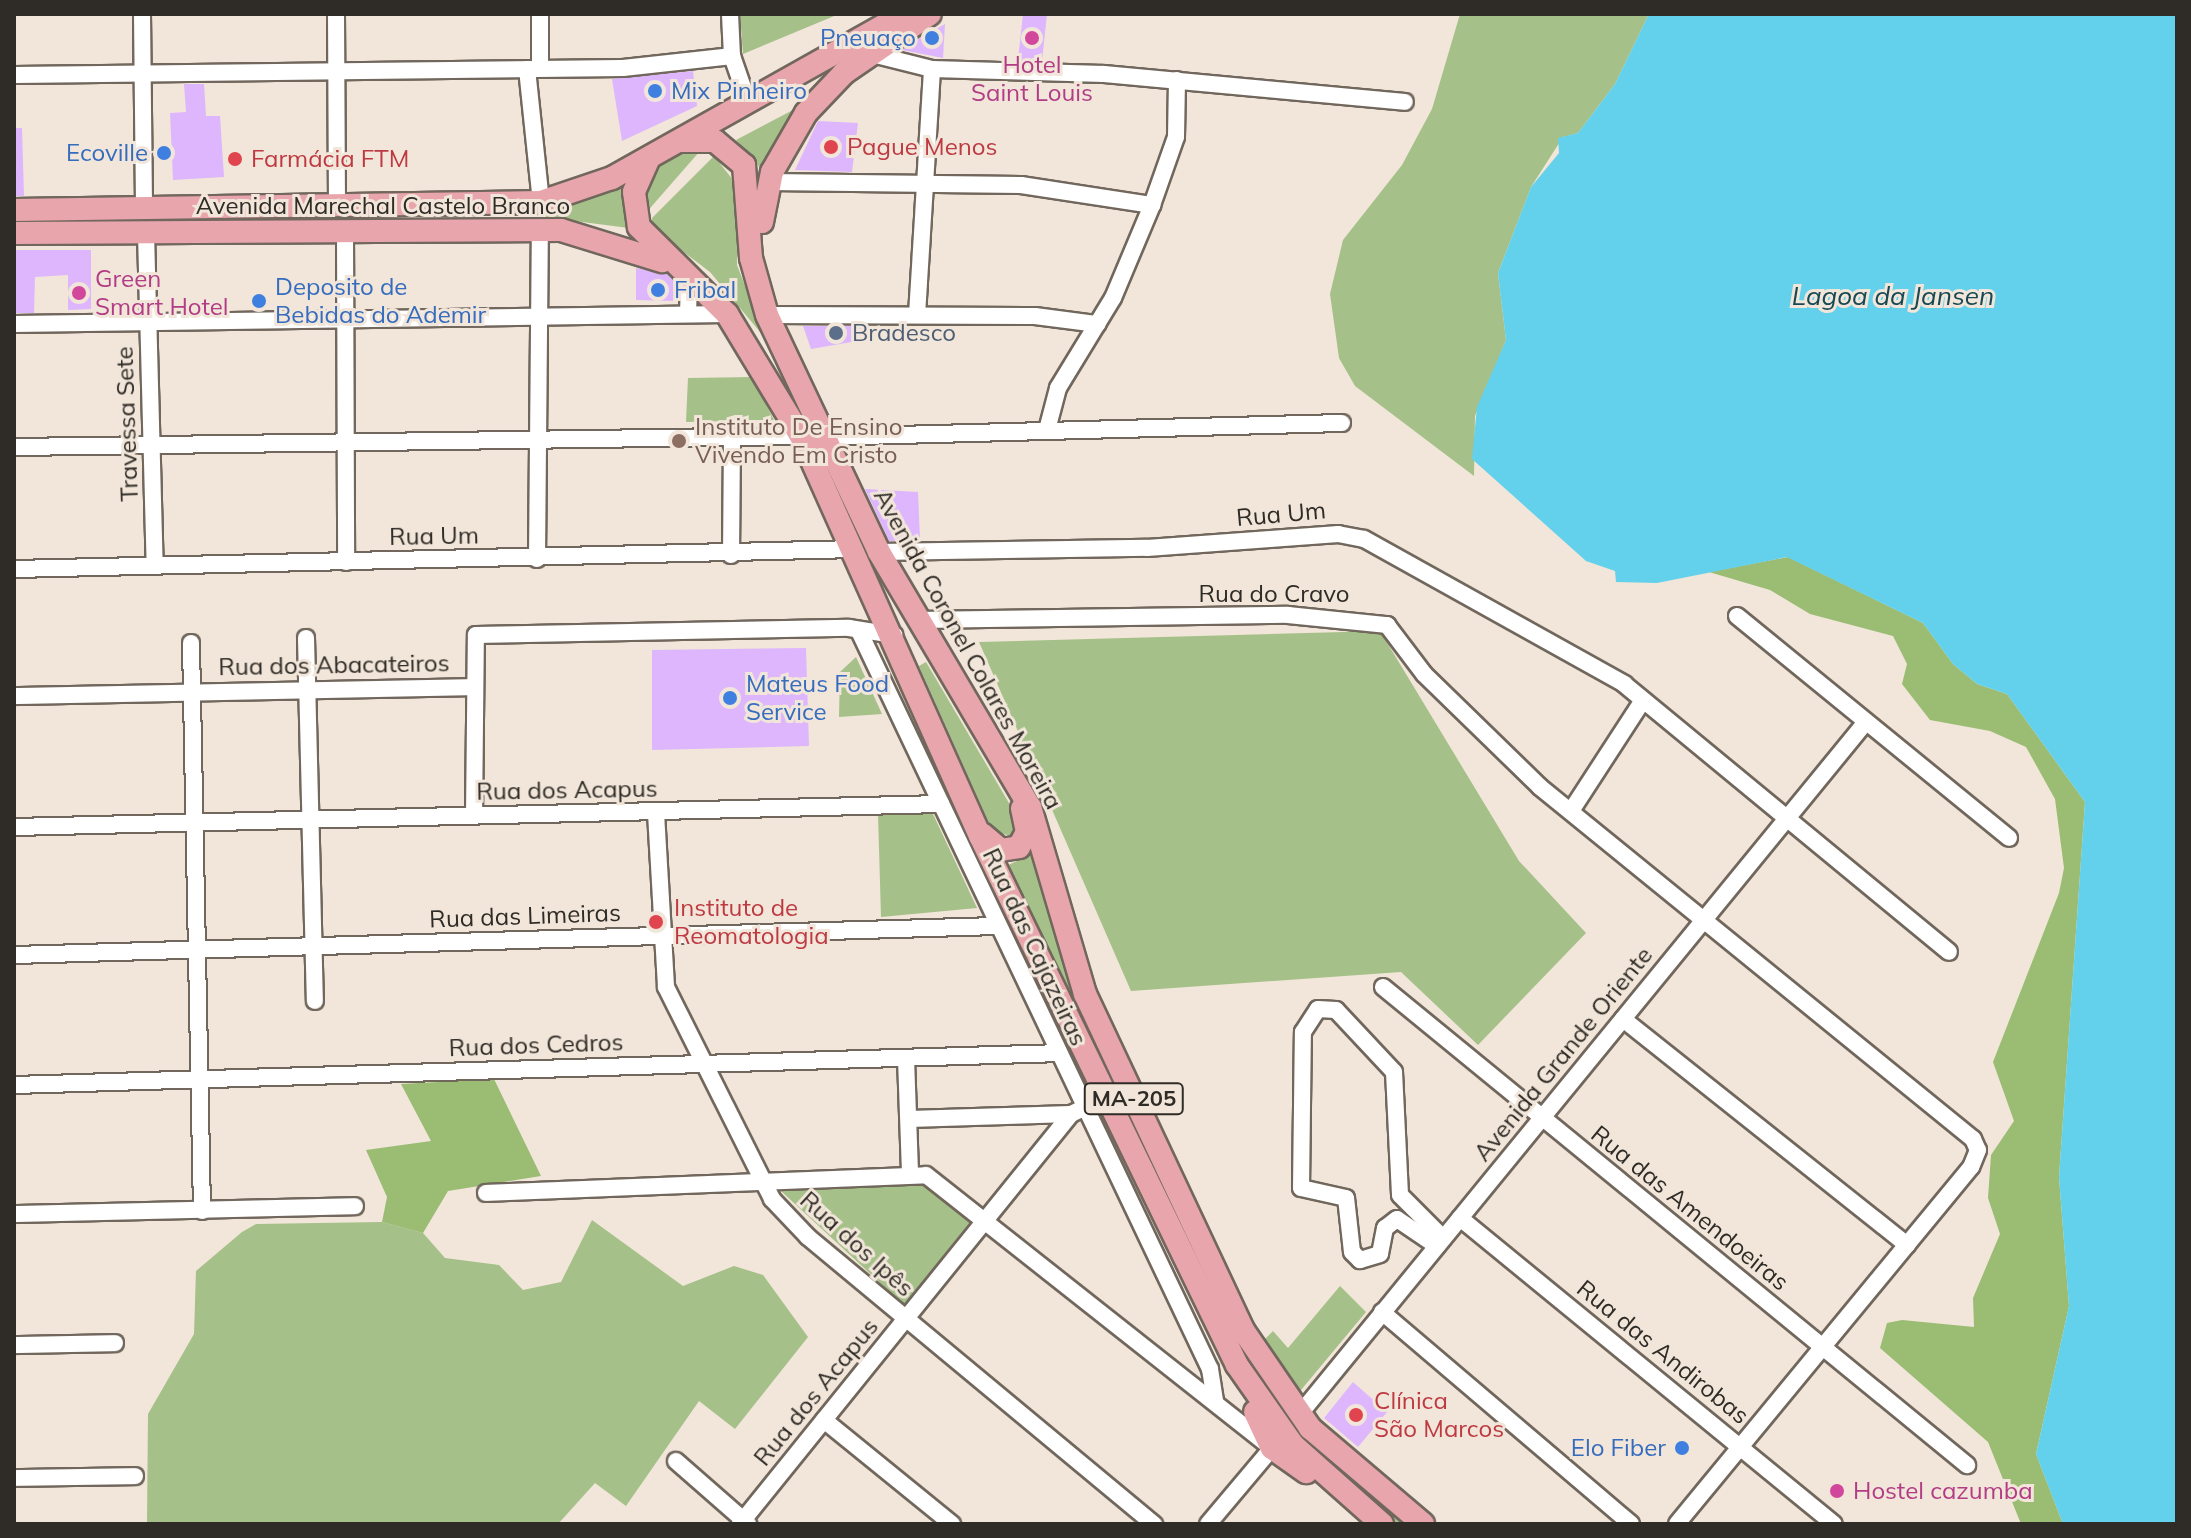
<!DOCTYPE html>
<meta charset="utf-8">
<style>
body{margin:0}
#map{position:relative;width:2191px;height:1538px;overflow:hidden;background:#f1e6d9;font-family:Mulish,sans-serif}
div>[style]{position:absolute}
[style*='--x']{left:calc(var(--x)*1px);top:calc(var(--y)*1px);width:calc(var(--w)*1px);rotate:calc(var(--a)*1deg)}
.green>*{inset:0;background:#a5c088}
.forest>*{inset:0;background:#9abc73}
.water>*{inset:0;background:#63d1eb}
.building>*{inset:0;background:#ddb6fd}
.roads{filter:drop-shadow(2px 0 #71675c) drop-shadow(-2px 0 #71675c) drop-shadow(0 2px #71675c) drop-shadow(0 -2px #71675c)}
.minor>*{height:16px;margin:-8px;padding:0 8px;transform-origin:8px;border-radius:8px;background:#fff}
.major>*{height:22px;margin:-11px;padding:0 11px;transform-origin:11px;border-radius:11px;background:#e8a6ac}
.dots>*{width:22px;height:22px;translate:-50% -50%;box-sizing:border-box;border:4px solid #f1e6d9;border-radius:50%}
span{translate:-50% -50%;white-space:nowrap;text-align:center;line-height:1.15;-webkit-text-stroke:6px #f1e6d9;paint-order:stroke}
.shield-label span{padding:2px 6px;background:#f1e6d9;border:2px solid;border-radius:6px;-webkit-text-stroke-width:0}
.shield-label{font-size:22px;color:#2f2b26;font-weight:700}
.shop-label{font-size:24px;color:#366cbe}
.right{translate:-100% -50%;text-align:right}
.left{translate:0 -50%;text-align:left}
.hotel-label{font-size:24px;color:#b23c85}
.health-label{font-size:24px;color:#be3a42}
.street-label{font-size:24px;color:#2f2b26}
.service-label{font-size:24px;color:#4e5e75}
.education-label{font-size:24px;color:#785e54}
.water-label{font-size:26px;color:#174853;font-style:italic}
.frame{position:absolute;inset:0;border:16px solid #2f2b26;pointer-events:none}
</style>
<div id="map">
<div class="green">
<div style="clip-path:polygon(740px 14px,839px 14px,743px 54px)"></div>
<div style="clip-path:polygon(1460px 14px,1649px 14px,1615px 84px,1578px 133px,1563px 137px,1531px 187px,1498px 273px,1506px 340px,1475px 416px,1474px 476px,1355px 386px,1339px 358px,1330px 294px,1343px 240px,1402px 165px,1432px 109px)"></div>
<div style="clip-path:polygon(793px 110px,795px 112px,760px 168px,736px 140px)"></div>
<div style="clip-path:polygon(700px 151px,644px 215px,652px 171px,680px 153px)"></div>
<div style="clip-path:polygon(714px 156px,737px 185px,737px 265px,765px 338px,710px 272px,652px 228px,652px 218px)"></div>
<div style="clip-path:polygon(627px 179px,622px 199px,629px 228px,528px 215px)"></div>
<div style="clip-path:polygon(752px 377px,774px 420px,686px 422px,688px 378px)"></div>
<div style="clip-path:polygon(1380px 631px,1519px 861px,1586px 933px,1478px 1045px,1401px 972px,1131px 991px,979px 642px)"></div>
<div style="clip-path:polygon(856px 657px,882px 714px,839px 717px,840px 672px)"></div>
<div style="clip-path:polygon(926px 662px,1016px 815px,1013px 836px,993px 832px,919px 666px)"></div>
<div style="clip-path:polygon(932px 812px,977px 908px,881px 917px,878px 813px)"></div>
<div style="clip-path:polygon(1038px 851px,1072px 981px,1227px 1311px,1323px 1452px,1406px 1524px,1390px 1524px,1314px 1457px,1250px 1373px,1004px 867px)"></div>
<div style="clip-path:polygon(909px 1184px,928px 1186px,971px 1221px,904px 1305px,781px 1191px)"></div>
<div style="clip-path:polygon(592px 1220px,683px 1286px,734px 1266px,763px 1275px,808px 1337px,735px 1429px,699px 1401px,626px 1506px,595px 1483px,558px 1524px,147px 1524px,148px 1414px,194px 1334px,196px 1271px,242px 1232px,256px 1224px,382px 1222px,423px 1233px,445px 1258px,499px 1265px,523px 1290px,561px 1282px)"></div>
<div style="clip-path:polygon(1340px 1286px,1366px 1312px,1296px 1396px,1261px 1343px,1273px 1331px,1288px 1348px)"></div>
</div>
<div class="forest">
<div style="clip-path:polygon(1788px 557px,1923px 623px,1953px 664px,1977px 684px,2007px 694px,2085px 802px,2059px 1177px,2069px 1306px,2036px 1454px,2063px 1524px,2021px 1524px,1988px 1442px,1880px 1348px,1887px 1323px,1902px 1320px,1974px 1327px,1973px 1298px,2000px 1234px,1988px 1198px,1991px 1155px,2014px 1121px,1993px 1062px,2059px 893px,2064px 868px,2055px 799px,2026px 747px,1990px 731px,1930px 720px,1902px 684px,1907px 664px,1893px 636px,1810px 614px,1770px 590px,1709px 572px)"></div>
<div style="clip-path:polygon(494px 1079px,541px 1176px,448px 1191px,423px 1233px,382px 1222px,387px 1197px,366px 1150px,431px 1141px,401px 1084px)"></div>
</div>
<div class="water">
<div style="clip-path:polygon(1649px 14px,2177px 14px,2177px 1524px,2063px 1524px,2036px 1454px,2069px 1306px,2059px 1177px,2085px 802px,2007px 694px,1977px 684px,1953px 664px,1923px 623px,1787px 557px,1657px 583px,1616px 582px,1615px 571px,1586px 561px,1472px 459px,1477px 407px,1506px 340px,1498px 273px,1531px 187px,1559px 153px,1558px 138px,1578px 133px,1615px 84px)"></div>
</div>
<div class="building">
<div style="clip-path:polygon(1023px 14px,1047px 14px,1042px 61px,1018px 60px)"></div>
<div style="clip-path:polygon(945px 24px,943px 58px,902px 50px,915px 41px)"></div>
<div style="clip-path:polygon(693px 71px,697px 106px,622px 141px,612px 79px)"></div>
<div style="clip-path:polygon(184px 84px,204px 84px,206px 116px,220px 116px,224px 177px,173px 180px,170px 113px,186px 112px)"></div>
<div style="clip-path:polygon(818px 121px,858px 123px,852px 172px,795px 170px)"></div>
<div style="clip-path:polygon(14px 128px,22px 128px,24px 196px,14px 196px)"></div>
<div style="clip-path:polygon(14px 250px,91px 250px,91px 309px,68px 310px,68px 275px,35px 277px,34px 313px,14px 313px)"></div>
<div style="clip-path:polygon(636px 268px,667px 274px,678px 285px,677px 301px,636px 300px)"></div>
<div style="clip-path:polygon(803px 326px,866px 326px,869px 339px,811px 349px)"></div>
<div style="clip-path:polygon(865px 489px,918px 492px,920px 540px,889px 541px)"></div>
<div style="clip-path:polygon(806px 648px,809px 746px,652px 750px,652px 650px)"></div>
<div style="clip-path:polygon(1353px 1382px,1387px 1412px,1358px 1447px,1324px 1418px)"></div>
</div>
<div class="roads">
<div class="minor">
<div style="--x:142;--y:14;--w:195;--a:89.4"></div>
<div style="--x:336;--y:14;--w:194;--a:89.7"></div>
<div style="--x:540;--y:14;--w:54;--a:90"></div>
<div style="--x:730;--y:14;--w:42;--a:87.3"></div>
<div style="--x:732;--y:56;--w:49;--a:70.8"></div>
<div style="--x:868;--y:53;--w:66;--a:14"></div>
<div style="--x:932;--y:69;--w:172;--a:1.7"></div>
<div style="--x:1104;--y:74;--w:302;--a:5.3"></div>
<div style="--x:527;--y:69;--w:134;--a:84"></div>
<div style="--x:14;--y:75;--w:609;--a:-0.66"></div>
<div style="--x:623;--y:68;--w:110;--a:-6.3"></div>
<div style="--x:769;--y:182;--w:252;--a:0.7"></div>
<div style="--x:1021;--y:185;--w:133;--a:8.7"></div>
<div style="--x:345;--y:232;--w:330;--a:89.8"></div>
<div style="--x:146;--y:233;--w:333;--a:88.5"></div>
<div style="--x:688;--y:313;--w:36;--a:-88"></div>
<div style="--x:767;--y:315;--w:268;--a:0.2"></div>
<div style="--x:1035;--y:316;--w:63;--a:7.4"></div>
<div style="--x:917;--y:315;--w:246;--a:-86.5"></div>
<div style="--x:14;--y:324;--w:713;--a:-0.8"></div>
<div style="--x:1047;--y:430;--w:43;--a:-75.3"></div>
<div style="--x:1058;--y:388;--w:105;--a:-58.6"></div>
<div style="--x:1113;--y:298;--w:101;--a:-67.2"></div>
<div style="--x:1152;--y:205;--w:72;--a:-70.6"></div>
<div style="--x:1176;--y:137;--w:57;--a:-89"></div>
<div style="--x:824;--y:437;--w:518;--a:-1.55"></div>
<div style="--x:14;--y:447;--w:787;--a:-0.8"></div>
<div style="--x:879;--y:552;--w:268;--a:-0.9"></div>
<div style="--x:1147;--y:548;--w:192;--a:-4.2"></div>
<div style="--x:1338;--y:534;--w:26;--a:11"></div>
<div style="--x:1364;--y:539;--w:298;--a:29.1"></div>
<div style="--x:1624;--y:684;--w:421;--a:39.5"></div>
<div style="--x:731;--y:555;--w:118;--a:-89.5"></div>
<div style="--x:537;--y:559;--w:329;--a:-89.5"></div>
<div style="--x:14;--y:569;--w:840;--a:-1.36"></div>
<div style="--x:1737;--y:616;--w:351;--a:39.2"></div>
<div style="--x:917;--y:620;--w:371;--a:-0.8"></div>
<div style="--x:1288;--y:615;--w:100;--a:5.8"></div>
<div style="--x:1387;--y:625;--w:61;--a:52.9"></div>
<div style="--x:1424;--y:674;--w:162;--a:44.2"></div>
<div style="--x:1540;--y:787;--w:558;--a:39.11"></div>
<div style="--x:1973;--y:1139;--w:12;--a:66"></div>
<div style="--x:1978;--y:1150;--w:18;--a:112"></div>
<div style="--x:1971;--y:1167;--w:462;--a:129.5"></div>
<div style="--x:860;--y:633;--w:815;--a:64.57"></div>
<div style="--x:1210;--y:1369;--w:31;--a:81"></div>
<div style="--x:306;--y:638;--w:363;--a:88.6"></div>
<div style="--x:191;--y:643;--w:568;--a:88.89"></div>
<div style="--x:14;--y:696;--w:457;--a:-1.1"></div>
<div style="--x:1571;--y:811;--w:132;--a:-57"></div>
<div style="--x:656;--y:813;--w:174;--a:86.7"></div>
<div style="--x:666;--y:987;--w:237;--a:63.4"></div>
<div style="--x:772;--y:1199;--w:52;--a:46.5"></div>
<div style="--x:808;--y:1237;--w:450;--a:39.7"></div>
<div style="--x:474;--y:816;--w:181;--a:-89.4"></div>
<div style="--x:476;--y:635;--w:373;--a:-1.1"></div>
<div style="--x:849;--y:628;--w:46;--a:8.8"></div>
<div style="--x:14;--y:827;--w:927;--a:-1.42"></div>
<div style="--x:14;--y:955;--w:984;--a:-1.69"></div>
<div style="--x:1383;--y:987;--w:755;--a:39.3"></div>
<div style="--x:1623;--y:1019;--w:363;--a:38.5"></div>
<div style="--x:906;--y:1058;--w:116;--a:88"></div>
<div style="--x:14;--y:1085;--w:1045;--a:-1.75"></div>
<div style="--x:909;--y:1119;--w:162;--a:-1.8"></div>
<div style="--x:486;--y:1193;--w:440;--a:-2.3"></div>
<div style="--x:926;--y:1175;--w:441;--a:38.3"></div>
<div style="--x:1272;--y:1448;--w:99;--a:130.1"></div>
<div style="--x:14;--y:1214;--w:341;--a:-1.3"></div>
<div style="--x:1460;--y:1218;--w:483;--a:39.3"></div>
<div style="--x:1437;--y:1246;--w:48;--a:-146"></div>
<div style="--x:1397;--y:1219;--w:15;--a:143"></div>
<div style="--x:1385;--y:1228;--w:26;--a:101"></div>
<div style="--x:1380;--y:1254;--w:21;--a:163"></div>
<div style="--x:1360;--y:1260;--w:11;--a:-135"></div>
<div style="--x:1352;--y:1252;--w:54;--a:-96.3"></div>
<div style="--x:1346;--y:1198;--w:46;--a:-167.5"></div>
<div style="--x:1301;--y:1188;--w:156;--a:-89.3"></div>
<div style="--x:1303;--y:1032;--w:27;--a:-57"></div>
<div style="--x:1318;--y:1009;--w:18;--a:3"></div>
<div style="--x:1336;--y:1010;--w:85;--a:46.9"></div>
<div style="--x:1394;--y:1072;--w:123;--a:87.2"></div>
<div style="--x:1400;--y:1195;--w:61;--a:45"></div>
<div style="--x:1382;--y:1312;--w:327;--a:40.4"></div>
<div style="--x:14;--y:1345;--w:101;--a:-1.1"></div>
<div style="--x:1299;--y:1415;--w:894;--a:-50.72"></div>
<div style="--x:824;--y:1420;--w:165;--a:39.1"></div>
<div style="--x:676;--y:1461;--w:96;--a:41.2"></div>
<div style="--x:14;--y:1478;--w:121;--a:-0.9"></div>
<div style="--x:740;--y:1524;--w:527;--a:-51.09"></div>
<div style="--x:1071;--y:1114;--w:14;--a:-25"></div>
</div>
<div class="major">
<div style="--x:681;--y:141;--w:34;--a:0"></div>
<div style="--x:715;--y:141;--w:38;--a:40"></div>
<div style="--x:744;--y:165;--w:93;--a:85.7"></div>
<div style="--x:751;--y:258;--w:59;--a:74.3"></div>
<div style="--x:767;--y:315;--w:262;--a:64.7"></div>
<div style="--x:879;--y:552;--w:296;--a:59.4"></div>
<div style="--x:1030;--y:807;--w:195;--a:73.6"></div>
<div style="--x:1085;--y:994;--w:371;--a:64.8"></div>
<div style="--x:1243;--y:1330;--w:119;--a:55.6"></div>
<div style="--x:1310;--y:1428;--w:148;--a:40.3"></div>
<div style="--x:649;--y:158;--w:37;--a:114"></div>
<div style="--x:634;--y:192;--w:35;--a:82"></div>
<div style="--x:639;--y:227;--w:124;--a:44.7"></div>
<div style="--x:727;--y:314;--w:143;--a:58.8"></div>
<div style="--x:801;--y:436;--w:438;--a:65.9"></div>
<div style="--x:980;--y:836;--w:588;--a:64.09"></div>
<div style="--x:1237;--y:1365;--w:98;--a:55"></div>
<div style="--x:1293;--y:1445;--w:119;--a:41.6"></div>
<div style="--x:14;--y:210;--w:527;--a:-0.87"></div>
<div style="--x:541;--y:202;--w:75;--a:-18.7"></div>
<div style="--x:612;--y:178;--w:335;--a:-29.3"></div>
<div style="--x:762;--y:222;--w:51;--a:-78.7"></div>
<div style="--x:772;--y:172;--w:68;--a:-60"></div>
<div style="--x:806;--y:113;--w:55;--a:-46.5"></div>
<div style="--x:844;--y:73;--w:104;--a:-34.5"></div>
<div style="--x:14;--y:233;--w:547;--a:-0.31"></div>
<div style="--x:561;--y:230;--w:106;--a:17.1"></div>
<div style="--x:982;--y:834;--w:25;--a:40"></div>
<div style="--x:1001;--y:850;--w:18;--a:-9"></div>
<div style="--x:1019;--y:847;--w:17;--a:-62"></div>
<div style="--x:1027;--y:832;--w:24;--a:-102"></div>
<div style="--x:1255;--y:1412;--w:40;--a:65"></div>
<div style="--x:1272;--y:1448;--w:42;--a:35.2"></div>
</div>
</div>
<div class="dots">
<div style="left:932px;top:38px;background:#3f7fe0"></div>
<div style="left:1032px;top:38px;background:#d1479c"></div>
<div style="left:655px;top:91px;background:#3f7fe0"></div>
<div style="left:831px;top:147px;background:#e0444e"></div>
<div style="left:164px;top:153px;background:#3f7fe0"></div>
<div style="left:235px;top:159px;background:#e0444e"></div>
<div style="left:658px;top:290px;background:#3f7fe0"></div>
<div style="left:79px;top:293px;background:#d1479c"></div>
<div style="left:259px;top:301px;background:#3f7fe0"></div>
<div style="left:836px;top:333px;background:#5c6f8a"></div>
<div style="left:679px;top:441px;background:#8d6e63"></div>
<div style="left:730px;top:698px;background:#3f7fe0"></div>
<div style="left:656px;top:922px;background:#e0444e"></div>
<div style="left:1356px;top:1415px;background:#e0444e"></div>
<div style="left:1682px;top:1448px;background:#3f7fe0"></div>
<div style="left:1837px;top:1491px;background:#d1479c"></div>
</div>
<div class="shield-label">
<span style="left:1134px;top:1099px">MA-205</span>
</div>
<div class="shop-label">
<span class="right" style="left:916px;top:38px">Pneuaço</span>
<span class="left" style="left:671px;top:91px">Mix Pinheiro</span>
<span class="right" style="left:148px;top:153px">Ecoville</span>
<span class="left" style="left:275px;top:301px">Deposito de<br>Bebidas do Ademir</span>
<span class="left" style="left:674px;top:290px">Fribal</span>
<span class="left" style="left:746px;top:698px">Mateus Food<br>Service</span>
<span class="right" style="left:1666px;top:1448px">Elo Fiber</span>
</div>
<div class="hotel-label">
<span style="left:1032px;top:79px">Hotel<br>Saint Louis</span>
<span class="left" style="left:95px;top:293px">Green<br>Smart Hotel</span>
<span class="left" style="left:1853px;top:1491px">Hostel cazumba</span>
</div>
<div class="health-label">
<span class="left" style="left:847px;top:147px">Pague Menos</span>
<span class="left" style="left:251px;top:159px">Farmácia FTM</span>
<span class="left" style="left:674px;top:922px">Instituto de<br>Reomatologia</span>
<span class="left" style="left:1374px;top:1415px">Clínica<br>São Marcos</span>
</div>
<div class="street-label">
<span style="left:383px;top:206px">Avenida Marechal Castelo Branco</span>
<span style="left:127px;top:424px;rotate:-92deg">Travessa Sete</span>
<span style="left:1281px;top:514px;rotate:-5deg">Rua Um</span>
<span style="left:434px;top:536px;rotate:-1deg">Rua Um</span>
<span style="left:1274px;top:594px">Rua do Cravo</span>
<span style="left:968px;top:649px;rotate:61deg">Avenida Coronel Colares Moreira</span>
<span style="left:334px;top:665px;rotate:-1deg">Rua dos Abacateiros</span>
<span style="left:567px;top:790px;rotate:-1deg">Rua dos Acapus</span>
<span style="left:525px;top:916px;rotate:-2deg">Rua das Limeiras</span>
<span style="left:1035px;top:947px;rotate:65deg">Rua das Cajazeiras</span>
<span style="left:536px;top:1045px;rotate:-2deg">Rua dos Cedros</span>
<span style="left:1563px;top:1054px;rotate:-51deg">Avenida Grande Oriente</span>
<span style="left:1690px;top:1208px;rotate:39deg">Rua das Amendoeiras</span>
<span style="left:857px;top:1244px;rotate:42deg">Rua dos Ipês</span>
<span style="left:1663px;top:1352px;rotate:39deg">Rua das Andirobas</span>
<span style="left:816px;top:1392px;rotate:-51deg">Rua dos Acapus</span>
</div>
<div class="service-label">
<span class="left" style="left:852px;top:333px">Bradesco</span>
</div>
<div class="education-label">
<span class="left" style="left:695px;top:441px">Instituto De Ensino<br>Vivendo Em Cristo</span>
</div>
<div class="water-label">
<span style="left:1893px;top:296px">Lagoa da Jansen</span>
</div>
<div class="frame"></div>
</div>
